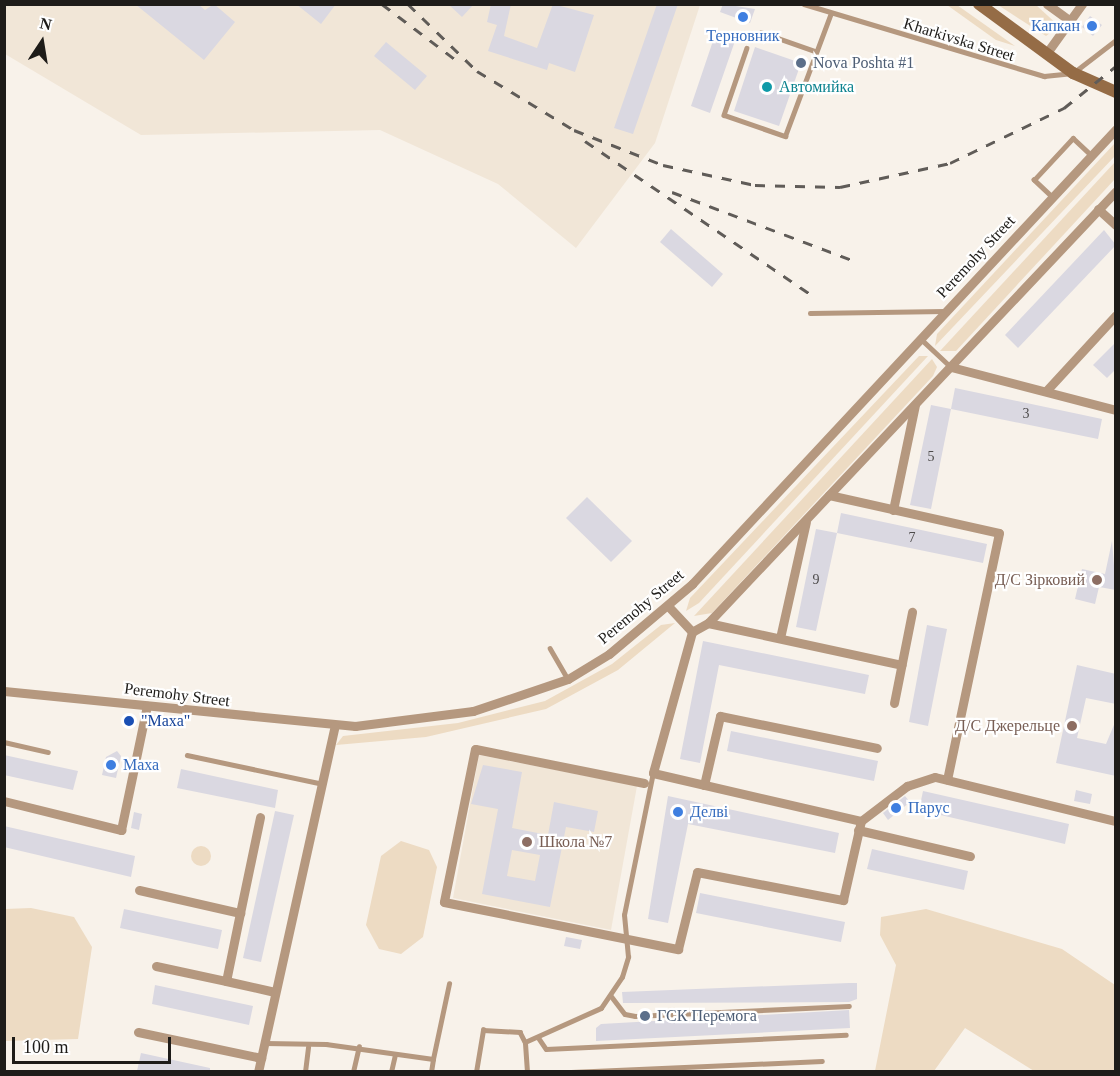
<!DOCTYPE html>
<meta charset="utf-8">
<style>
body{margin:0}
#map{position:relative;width:1120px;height:1076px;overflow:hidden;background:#f8f2ea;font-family:"Times New Roman",serif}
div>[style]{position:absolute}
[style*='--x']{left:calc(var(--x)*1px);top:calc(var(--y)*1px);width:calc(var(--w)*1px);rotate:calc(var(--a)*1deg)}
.built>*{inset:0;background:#f1e6d7}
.green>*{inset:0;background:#eddbc3}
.round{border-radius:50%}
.building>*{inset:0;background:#dad8e1}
.lane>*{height:4.5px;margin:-2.25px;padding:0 2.25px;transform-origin:2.25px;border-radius:2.25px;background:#b5987f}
.street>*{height:9px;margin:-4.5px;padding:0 4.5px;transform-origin:4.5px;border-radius:4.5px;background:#b5987f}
.secondary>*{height:12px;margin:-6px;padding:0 6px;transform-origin:6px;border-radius:6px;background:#956c46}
.rail>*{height:3px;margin-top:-1.5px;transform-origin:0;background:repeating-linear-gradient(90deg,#605c58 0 10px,transparent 0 20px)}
.dots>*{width:16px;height:16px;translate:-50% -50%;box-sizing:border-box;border:3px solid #fff;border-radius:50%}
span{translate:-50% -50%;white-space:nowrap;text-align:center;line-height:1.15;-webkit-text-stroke:4.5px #fff;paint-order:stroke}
.number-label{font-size:14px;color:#4d4b4b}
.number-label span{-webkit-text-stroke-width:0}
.shop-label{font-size:16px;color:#366cbe}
.right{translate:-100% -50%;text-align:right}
.left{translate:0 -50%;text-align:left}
.street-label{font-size:16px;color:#1e1c19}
.service-label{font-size:16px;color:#4e5e75}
.culture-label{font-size:16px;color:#0d838f}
.education-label{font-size:16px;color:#785e54}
.transit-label{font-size:16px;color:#164399}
.frame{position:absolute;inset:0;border:6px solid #1e1c19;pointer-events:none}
.north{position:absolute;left:12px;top:12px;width:60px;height:60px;-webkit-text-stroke:4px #fff;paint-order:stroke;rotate:12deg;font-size:16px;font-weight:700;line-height:24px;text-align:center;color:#1e1c19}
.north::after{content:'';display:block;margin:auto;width:21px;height:27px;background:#1e1c19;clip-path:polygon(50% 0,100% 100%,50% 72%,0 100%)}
.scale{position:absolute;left:12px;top:1037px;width:159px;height:27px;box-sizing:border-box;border:3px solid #1e1c19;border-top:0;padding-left:8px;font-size:18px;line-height:21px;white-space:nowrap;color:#1e1c19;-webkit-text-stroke:4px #fff;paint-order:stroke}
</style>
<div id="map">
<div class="built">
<div style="clip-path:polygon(5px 5px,700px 5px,655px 143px,576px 248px,498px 184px,380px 130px,141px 135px,5px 54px)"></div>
<div style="clip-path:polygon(479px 755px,637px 786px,611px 930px,453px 898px)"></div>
</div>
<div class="green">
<div style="clip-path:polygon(947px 5px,957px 5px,1015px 46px,996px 40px)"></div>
<div style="clip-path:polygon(998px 5px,1036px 5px,1059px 26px,1046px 36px)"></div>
<div style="clip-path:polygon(1115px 143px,1115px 156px,935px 346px,937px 334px)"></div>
<div style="clip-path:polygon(1115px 162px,1115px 179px,956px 351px,940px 351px)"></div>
<div style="clip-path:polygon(919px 356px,928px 356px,699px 603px,686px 611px,690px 598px)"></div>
<div style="clip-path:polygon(932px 359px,937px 367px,933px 376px,712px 613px,694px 616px)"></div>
<div style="clip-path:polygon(675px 623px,618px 670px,546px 709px,426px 737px,336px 745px,343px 736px,458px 723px,545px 701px,612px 664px,661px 625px)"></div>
<div style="clip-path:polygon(401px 841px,429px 850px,437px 867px,423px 937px,401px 954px,379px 949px,366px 925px,381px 856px)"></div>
<div class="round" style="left:191px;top:846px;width:20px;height:20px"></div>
<div style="clip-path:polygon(31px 908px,74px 917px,92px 947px,78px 1039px,5px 1041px,5px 909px)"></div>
<div style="clip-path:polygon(926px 909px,1062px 949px,1115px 985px,1115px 1071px,1034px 1071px,965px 1028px,934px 1071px,875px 1071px,896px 965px,880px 935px,881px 917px)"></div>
</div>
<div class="building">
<div style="clip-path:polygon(135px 4px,198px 4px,205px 10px,214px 4px,235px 22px,204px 60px)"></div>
<div style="clip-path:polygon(296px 4px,336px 4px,321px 24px)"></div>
<div style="clip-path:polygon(448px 4px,474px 4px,462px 17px)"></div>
<div style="clip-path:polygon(491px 4px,511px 4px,504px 36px,537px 48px,553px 4px,594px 15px,575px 72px,549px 63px,547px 70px,488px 51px,497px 25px,487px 22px)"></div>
<div style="clip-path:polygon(657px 4px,678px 4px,633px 134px,614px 128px)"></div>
<div style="clip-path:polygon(723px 4px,755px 9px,750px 23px,720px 12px)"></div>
<div style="clip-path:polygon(1090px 16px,1102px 25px,1093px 36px,1082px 27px)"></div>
<div style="clip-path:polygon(716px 32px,736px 38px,710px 113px,691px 106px)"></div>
<div style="clip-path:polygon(386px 42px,427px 76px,415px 90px,374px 56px)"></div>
<div style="clip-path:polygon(755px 47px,801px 63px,779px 126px,734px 111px)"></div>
<div style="clip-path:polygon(671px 229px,723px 274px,712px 287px,660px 242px)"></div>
<div style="clip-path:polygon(1104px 230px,1116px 245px,1018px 348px,1005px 335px)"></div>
<div style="clip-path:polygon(1116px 342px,1116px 369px,1107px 378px,1093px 365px)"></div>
<div style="clip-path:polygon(955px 388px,1102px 419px,1098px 439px,951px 409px)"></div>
<div style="clip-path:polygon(931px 405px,951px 409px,931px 509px,910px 505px)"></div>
<div style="clip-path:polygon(587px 497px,632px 541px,611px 562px,566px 518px)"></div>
<div style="clip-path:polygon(841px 513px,987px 544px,983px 563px,837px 533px)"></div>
<div style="clip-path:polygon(816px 529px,837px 533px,816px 631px,796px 627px)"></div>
<div style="clip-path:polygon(1112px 541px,1116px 590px,1099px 587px,1095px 604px,1075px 599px,1082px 569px,1105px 574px)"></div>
<div style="clip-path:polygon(927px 625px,947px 629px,928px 726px,909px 722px)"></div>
<div style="clip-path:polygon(703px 641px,869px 675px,865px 694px,719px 665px,700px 763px,680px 759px)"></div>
<div style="clip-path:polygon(1077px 665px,1116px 674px,1116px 704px,1086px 698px,1077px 738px,1106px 744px,1116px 720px,1116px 776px,1056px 763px)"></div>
<div style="clip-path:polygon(731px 731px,878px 761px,874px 781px,727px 751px)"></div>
<div style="clip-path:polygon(117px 751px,121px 756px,116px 778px,102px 775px,106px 757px)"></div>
<div style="clip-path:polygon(4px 755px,78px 771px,73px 790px,4px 775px)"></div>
<div style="clip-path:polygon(evenodd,483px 765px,522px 772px,512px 828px,548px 835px,554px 802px,598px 811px,594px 832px,566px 827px,550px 907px,482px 894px,498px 809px,471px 804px,483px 765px,512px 850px,540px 855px,535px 881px,507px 876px,512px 850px)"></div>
<div style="clip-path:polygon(181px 769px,278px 790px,275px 808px,177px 788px)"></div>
<div style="clip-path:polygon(1076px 790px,1092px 794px,1090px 804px,1074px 801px)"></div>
<div style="clip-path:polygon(923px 791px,1069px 824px,1065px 844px,919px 810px)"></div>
<div style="clip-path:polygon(668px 796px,839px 833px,835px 853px,688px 824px,668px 923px,648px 919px)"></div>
<div style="clip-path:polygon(905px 796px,910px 802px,888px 820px,883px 813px)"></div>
<div style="clip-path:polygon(275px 811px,294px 815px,261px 962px,243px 958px)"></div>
<div style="clip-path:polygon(134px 812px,142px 814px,139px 830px,131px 828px)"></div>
<div style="clip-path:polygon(4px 826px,135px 856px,131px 877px,4px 847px)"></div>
<div style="clip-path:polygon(872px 849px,968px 871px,964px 890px,867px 869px)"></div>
<div style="clip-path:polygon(700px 893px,845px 922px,841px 942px,696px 913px)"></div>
<div style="clip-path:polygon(124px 909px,222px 930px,218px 949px,120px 928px)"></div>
<div style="clip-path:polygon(566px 937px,582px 940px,580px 949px,564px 946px)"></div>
<div style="clip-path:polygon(849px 983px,857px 983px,857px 999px,849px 1002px,623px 1003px,622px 992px)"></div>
<div style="clip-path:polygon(155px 985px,253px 1006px,249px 1025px,152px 1004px)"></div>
<div style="clip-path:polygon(849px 1010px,850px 1028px,596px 1041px,596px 1028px,601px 1024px)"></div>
<div style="clip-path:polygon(141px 1053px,210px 1068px,210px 1071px,137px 1071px)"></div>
</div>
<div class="lane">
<div style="--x:804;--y:4;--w:251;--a:16.7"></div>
<div style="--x:1044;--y:76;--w:29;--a:-6"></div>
<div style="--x:1073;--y:73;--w:54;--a:-37.5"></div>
<div style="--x:761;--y:32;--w:57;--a:19.4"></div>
<div style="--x:747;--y:48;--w:71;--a:108.9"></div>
<div style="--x:724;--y:115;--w:65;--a:19"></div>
<div style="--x:785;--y:136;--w:131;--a:-69.5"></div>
<div style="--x:1052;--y:197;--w:25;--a:-137"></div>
<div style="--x:1034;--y:180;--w:57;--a:-47.1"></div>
<div style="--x:1073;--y:138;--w:25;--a:43"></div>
<div style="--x:810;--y:313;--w:135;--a:-0.8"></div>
<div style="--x:921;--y:339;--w:41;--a:43"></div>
<div style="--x:550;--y:648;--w:36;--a:60"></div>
<div style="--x:4;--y:742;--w:45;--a:12.8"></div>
<div style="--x:187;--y:755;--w:139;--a:12"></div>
<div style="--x:612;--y:997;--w:21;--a:53"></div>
<div style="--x:625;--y:1014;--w:10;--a:11"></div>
<div style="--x:635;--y:1016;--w:214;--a:-2.7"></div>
<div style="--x:538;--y:1037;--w:14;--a:56"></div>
<div style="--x:546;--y:1049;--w:300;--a:-2.7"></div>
<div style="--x:265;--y:1043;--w:61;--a:0.9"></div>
<div style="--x:326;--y:1044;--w:108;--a:8"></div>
<div style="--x:433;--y:1059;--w:77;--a:-78"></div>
<div style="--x:305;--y:1072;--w:25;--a:-83"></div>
<div style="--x:353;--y:1072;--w:26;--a:-77"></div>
<div style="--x:391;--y:1072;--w:17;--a:-77"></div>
<div style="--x:431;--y:1072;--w:13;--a:-81"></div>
<div style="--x:476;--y:1072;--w:43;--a:-80.5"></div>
<div style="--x:483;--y:1030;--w:37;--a:3"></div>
<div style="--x:520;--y:1032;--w:11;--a:63"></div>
<div style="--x:527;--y:1072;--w:30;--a:-94"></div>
<div style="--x:525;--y:1042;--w:83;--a:-24.1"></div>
<div style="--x:601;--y:1008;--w:37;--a:-56"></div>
<div style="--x:622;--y:977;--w:21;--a:-73"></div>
<div style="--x:628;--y:957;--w:42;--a:-95.4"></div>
<div style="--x:624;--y:915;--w:145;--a:-78.5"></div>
<div style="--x:571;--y:1072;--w:251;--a:-2.5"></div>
</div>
<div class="street">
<div style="--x:1047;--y:4;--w:29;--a:36"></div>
<div style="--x:1046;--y:54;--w:62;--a:-54.2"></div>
<div style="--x:1116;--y:191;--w:594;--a:133.36"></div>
<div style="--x:708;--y:623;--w:18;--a:151"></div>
<div style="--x:692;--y:632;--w:146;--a:105.5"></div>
<div style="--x:653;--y:773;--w:213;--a:13"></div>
<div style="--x:861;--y:821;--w:58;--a:-37.3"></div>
<div style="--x:907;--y:786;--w:29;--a:-18"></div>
<div style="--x:935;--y:777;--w:186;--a:13.7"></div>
<div style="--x:1098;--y:209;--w:24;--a:42"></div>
<div style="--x:951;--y:367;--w:171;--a:14.6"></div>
<div style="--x:1046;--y:391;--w:103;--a:-47.4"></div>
<div style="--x:829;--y:495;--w:174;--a:12.6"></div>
<div style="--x:999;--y:533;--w:252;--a:101.9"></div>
<div style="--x:893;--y:510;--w:107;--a:-78.2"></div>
<div style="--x:669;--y:607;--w:34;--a:47"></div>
<div style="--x:708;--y:623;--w:198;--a:12.2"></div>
<div style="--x:780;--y:638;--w:119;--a:-77.4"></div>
<div style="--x:4;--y:691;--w:353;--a:5.7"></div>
<div style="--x:355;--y:726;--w:119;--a:-7.2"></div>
<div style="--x:473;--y:711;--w:100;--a:-18.6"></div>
<div style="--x:568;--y:679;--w:48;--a:-31.4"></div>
<div style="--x:609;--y:654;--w:109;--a:-40.1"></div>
<div style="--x:692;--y:584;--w:622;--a:-47.02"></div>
<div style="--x:894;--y:703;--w:93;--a:-78.8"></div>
<div style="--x:644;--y:783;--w:172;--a:-168.6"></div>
<div style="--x:475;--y:749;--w:156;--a:101.5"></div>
<div style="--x:444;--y:902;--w:239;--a:11.4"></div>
<div style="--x:678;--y:949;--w:79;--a:-76.1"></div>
<div style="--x:697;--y:872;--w:149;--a:10.9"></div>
<div style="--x:843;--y:900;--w:81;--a:-77.2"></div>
<div style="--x:704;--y:785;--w:71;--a:-76.9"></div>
<div style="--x:720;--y:716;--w:160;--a:11.5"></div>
<div style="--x:4;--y:801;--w:121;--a:13.9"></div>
<div style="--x:121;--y:830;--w:127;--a:-78.2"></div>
<div style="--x:858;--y:830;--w:115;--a:13.1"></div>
<div style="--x:139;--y:890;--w:104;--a:12.8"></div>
<div style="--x:240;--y:913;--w:69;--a:101.6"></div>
<div style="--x:226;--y:981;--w:50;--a:12.7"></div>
<div style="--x:240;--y:913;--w:98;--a:-78.2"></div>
<div style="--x:156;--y:966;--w:72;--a:12.1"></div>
<div style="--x:138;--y:1032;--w:126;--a:11.9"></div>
<div style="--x:258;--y:1072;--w:354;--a:-77.5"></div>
</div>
<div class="secondary">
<div style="--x:979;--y:4;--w:117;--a:36.3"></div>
<div style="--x:1073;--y:73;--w:47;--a:23.8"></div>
</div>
<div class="rail">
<div style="--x:382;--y:4;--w:93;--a:37.1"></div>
<div style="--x:408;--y:4;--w:96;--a:44.2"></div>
<div style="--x:477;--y:71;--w:114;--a:31.3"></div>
<div style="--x:574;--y:130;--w:96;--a:21.5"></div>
<div style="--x:663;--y:165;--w:94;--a:12.3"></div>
<div style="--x:755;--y:185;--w:85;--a:1.3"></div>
<div style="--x:840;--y:187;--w:113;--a:-12.3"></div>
<div style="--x:950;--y:163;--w:127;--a:-25.8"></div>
<div style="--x:1064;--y:108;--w:67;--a:-38.9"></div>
<div style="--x:585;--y:141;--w:274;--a:34.2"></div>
<div style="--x:672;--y:192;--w:192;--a:20.7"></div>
</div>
<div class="dots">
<div style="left:743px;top:17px;background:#3f7fe0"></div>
<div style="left:1092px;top:26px;background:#3f7fe0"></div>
<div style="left:801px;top:63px;background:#5c6f8a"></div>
<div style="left:767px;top:87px;background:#0f9aa8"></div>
<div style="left:1097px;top:580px;background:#8d6e63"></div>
<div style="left:129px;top:721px;background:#1a4fb4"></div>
<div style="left:1072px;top:726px;background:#8d6e63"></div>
<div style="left:111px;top:765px;background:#3f7fe0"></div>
<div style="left:896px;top:808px;background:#3f7fe0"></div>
<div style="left:678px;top:812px;background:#3f7fe0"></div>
<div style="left:527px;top:842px;background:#8d6e63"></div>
<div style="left:645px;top:1016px;background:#5c6f8a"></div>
</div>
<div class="number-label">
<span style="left:1026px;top:414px">3</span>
<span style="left:931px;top:457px">5</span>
<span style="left:912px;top:538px">7</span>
<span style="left:816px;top:580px">9</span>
</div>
<div class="shop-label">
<span class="right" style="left:1080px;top:26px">Капкан</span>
<span style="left:743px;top:36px">Терновник</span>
<span class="left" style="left:123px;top:765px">Маха</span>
<span class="left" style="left:908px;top:808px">Парус</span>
<span class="left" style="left:690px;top:812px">Делві</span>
</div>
<div class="street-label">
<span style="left:959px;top:40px;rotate:17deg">Kharkivska Street</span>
<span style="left:976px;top:257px;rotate:-47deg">Peremohy Street</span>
<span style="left:641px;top:607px;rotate:-40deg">Peremohy Street</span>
<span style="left:177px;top:695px;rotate:7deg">Peremohy Street</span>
</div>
<div class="service-label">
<span class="left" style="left:813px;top:63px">Nova Poshta #1</span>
<span class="left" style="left:657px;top:1016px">ГСК Перемога</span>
</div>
<div class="culture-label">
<span class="left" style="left:779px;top:87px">Автомийка</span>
</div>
<div class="education-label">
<span class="right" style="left:1085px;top:580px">Д/С Зірковий</span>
<span class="right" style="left:1060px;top:726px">Д/С Джерельце</span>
<span class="left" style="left:539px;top:842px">Школа №7</span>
</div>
<div class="transit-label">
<span class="left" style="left:141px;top:721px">"Маха"</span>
</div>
<div class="frame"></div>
<div class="north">N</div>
<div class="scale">100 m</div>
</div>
